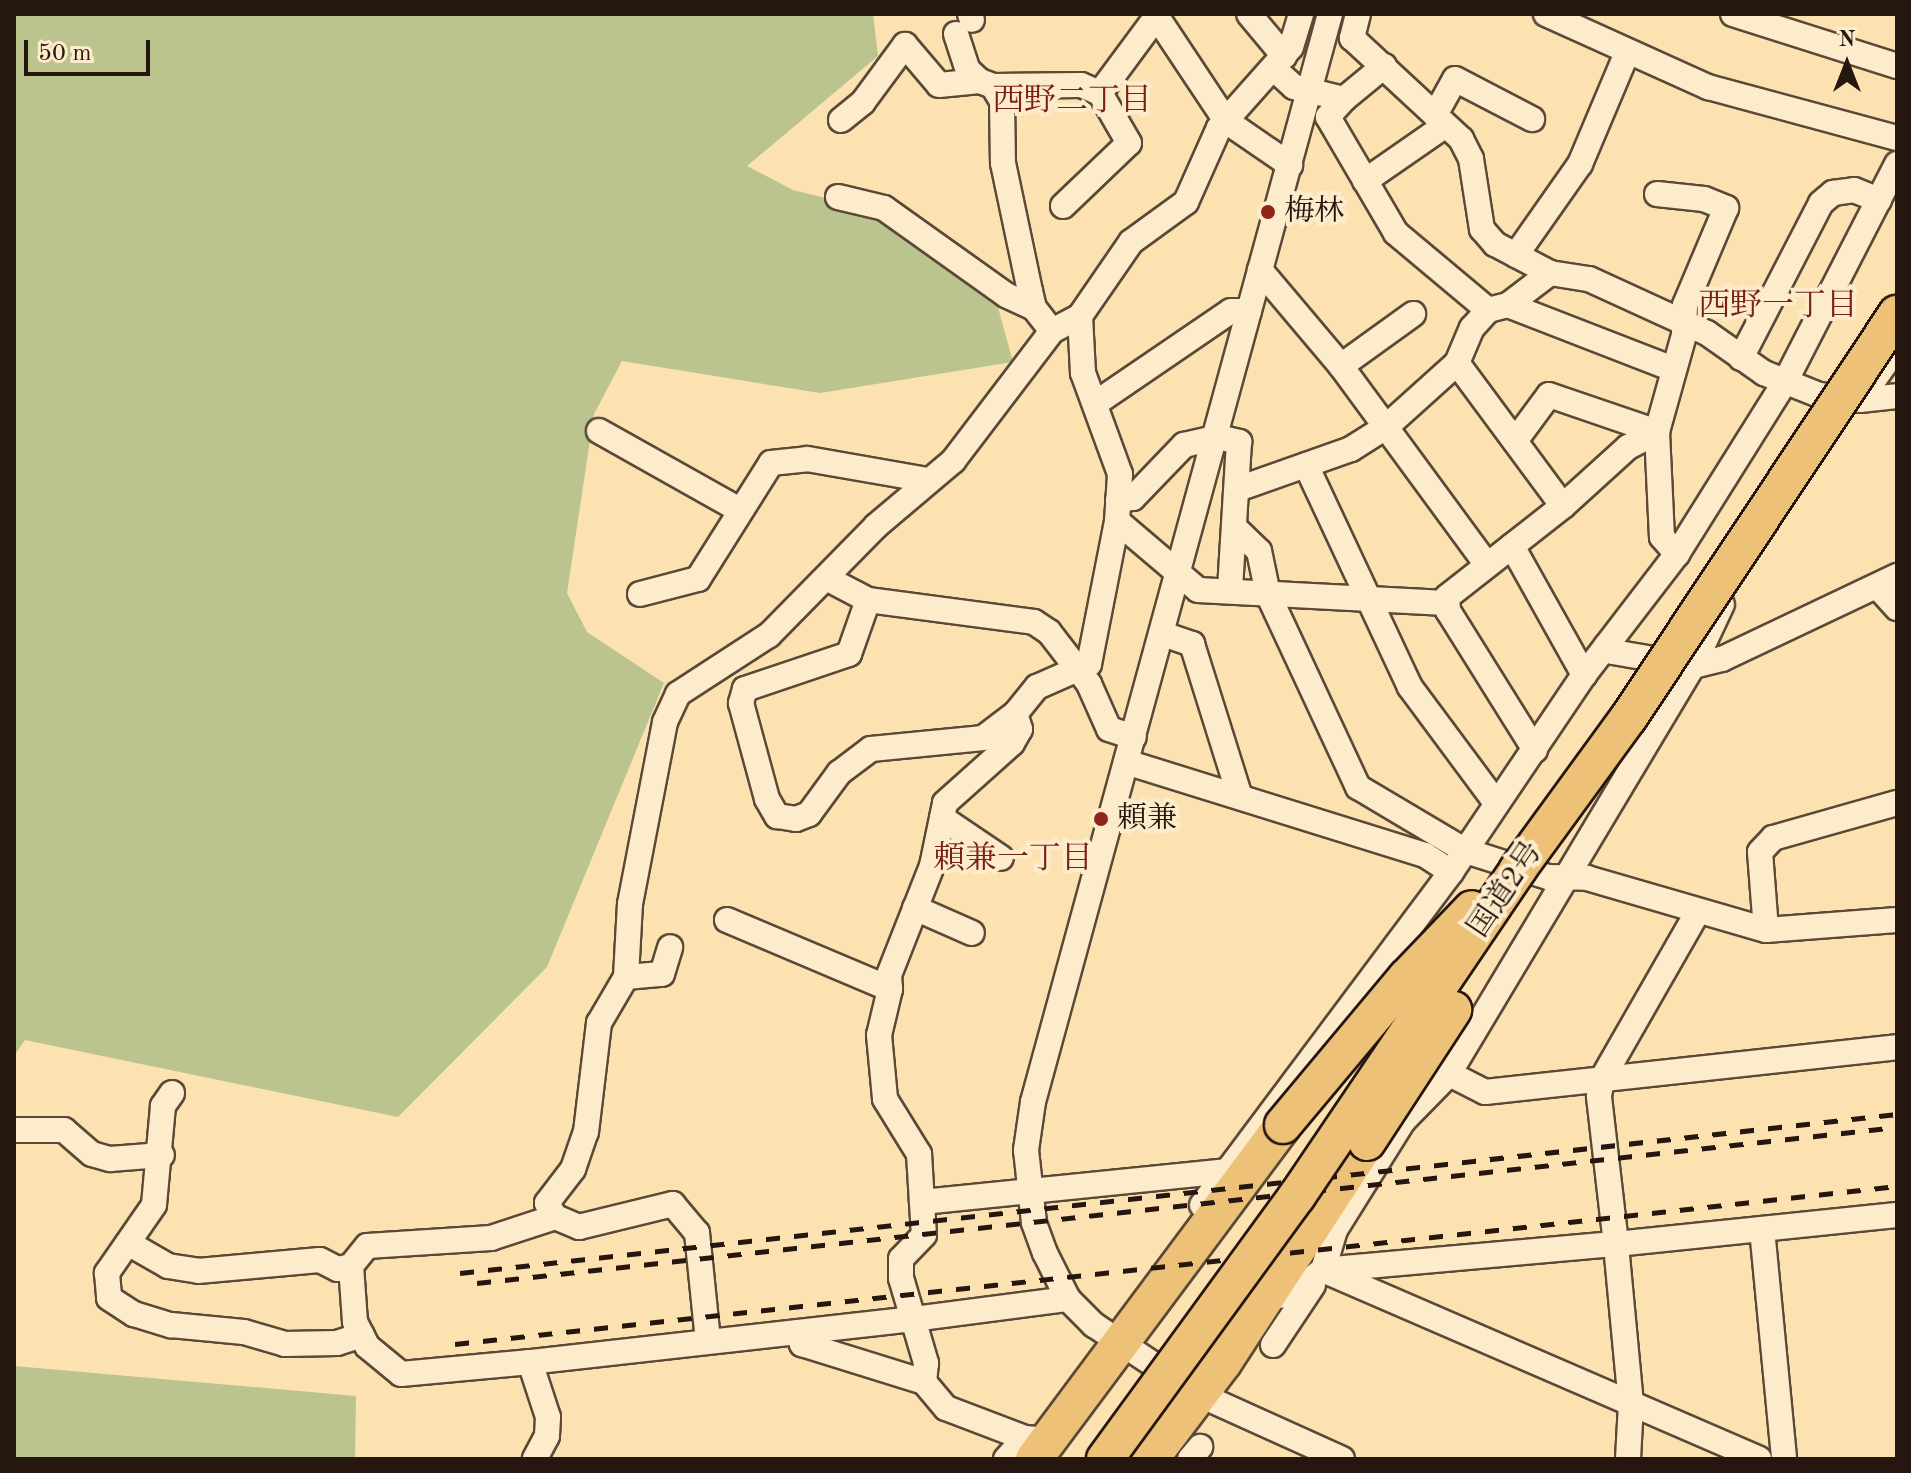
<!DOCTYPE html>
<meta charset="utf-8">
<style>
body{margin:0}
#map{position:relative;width:1911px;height:1473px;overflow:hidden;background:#fce2b1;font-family:"Old Standard TT","Noto Serif JP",serif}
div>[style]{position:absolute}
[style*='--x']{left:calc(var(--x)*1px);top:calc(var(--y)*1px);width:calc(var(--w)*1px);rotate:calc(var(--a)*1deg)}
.green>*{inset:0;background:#bbc48e}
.roads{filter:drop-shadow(2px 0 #5b4938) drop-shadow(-2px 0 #5b4938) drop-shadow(0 2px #5b4938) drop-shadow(0 -2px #5b4938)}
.minor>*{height:24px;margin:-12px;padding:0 12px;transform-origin:12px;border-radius:12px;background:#fdeccc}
.highway>*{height:36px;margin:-18px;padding:0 18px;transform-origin:18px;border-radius:18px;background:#eec178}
.rail>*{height:5px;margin-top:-2.5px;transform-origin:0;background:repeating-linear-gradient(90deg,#25160f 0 14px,transparent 0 28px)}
.bridges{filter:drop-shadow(2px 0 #25160f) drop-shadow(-2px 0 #25160f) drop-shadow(0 2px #25160f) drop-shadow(0 -2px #25160f)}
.highway-bridge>*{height:36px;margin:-18px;padding:0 18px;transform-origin:18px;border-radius:18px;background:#eec178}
.dots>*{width:22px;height:22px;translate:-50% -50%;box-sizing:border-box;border:4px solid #fdeccc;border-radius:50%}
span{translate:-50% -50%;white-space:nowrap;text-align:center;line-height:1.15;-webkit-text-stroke:8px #fdeccc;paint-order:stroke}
.poi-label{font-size:30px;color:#25160f}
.left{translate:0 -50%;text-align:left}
.street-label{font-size:30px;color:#25160f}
.neighbourhood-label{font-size:32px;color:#7a1f14}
.frame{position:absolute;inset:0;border:16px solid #25160f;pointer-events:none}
.north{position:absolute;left:1807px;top:24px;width:80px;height:80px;-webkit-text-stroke:6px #fdeccc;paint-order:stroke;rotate:0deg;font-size:22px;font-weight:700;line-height:32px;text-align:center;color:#25160f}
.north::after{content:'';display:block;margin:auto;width:28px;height:36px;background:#25160f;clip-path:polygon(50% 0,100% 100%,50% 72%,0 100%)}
.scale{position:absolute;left:24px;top:40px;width:126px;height:36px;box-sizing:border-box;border:4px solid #25160f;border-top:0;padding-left:10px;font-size:24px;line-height:28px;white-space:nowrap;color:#25160f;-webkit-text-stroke:6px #fdeccc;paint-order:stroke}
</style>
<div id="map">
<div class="green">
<div style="clip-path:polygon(14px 14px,873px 14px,878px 56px,747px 166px,793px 190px,854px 205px,930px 247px,996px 300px,1013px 362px,820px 393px,622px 361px,594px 414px,567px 593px,587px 632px,664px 683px,547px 967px,398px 1117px,25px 1040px,14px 1056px)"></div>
<div style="clip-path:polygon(14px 1366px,356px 1396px,355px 1459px,14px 1459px)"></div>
</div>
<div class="roads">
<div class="minor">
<div style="--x:970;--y:14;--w:6;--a:72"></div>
<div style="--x:1155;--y:14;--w:128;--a:56.4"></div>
<div style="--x:1226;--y:121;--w:78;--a:34.5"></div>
<div style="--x:1249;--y:14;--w:55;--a:50.2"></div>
<div style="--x:1330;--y:14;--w:1128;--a:105.27"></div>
<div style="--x:1033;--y:1102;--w:49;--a:98.3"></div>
<div style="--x:1026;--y:1150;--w:73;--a:83.7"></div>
<div style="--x:1034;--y:1223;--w:32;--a:70"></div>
<div style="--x:1045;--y:1253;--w:51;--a:63.4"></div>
<div style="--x:1068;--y:1299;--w:37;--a:45"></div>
<div style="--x:1094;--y:1325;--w:125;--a:33.6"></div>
<div style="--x:1198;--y:1394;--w:158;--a:24.3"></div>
<div style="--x:1358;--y:14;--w:25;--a:104"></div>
<div style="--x:1352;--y:38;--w:149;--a:42.8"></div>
<div style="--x:1461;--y:139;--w:22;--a:63"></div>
<div style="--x:1471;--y:159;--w:71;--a:81.1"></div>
<div style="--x:1482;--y:229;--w:20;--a:49"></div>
<div style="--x:1495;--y:244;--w:62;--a:27.8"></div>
<div style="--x:1550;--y:273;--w:39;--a:9"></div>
<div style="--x:1589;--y:279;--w:130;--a:24.6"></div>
<div style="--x:1707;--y:333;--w:70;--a:35.1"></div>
<div style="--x:1764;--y:373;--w:59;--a:21.8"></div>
<div style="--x:1819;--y:395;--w:41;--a:7"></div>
<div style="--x:1860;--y:400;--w:37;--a:-6"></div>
<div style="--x:1546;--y:14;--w:178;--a:24.3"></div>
<div style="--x:1708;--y:87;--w:196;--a:15.1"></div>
<div style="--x:1733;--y:14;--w:172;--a:17.6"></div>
<div style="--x:956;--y:34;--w:38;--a:72"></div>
<div style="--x:968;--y:70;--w:16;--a:43"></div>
<div style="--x:1273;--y:68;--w:28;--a:42"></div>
<div style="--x:1294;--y:87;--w:51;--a:13.5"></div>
<div style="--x:1344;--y:99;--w:52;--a:-39.5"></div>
<div style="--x:993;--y:86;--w:88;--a:-0.7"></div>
<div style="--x:1081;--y:85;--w:21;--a:23"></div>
<div style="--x:1344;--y:99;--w:24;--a:132"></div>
<div style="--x:1328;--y:117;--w:134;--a:59.6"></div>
<div style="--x:1396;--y:233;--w:120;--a:39.9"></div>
<div style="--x:1435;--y:115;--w:41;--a:-60.9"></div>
<div style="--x:1455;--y:79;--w:87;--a:27.5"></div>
<div style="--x:841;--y:120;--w:28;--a:-39"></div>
<div style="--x:863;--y:102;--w:71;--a:-53.6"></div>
<div style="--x:905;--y:45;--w:52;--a:49.6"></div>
<div style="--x:939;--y:85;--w:41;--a:-5.6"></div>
<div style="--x:980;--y:81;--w:14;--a:21"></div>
<div style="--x:993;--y:86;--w:17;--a:59"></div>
<div style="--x:1002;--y:101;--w:62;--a:89.1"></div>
<div style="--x:1003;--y:163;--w:131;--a:78.1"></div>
<div style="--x:1030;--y:291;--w:17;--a:77"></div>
<div style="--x:1034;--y:308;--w:29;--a:52"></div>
<div style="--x:1365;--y:181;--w:98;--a:-34.7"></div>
<div style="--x:1657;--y:194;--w:47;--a:6.1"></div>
<div style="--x:1704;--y:199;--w:24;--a:22"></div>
<div style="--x:1726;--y:208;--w:105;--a:112.9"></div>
<div style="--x:1685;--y:305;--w:30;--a:92"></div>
<div style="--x:1684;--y:335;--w:101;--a:105.6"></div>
<div style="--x:1657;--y:432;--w:105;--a:87.3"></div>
<div style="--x:1662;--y:537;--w:23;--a:49"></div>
<div style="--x:838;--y:197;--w:47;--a:13.4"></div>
<div style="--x:884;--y:208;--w:150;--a:35.5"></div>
<div style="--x:1006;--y:295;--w:31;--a:25"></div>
<div style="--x:1063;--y:206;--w:91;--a:-43.7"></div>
<div style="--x:1129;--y:143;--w:58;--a:-120.1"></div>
<div style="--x:1100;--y:93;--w:96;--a:-53.5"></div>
<div style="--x:1516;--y:255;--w:111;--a:-54.9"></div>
<div style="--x:1580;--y:164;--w:121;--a:-67.1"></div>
<div style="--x:1260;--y:270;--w:126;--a:49.8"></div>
<div style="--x:1341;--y:366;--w:247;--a:53.7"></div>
<div style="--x:1508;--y:305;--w:177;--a:21.2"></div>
<div style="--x:1741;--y:358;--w:174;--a:-62.7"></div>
<div style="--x:1821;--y:203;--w:16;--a:-40"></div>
<div style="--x:1833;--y:193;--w:21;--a:-8"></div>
<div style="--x:1854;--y:190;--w:27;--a:22"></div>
<div style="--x:1457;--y:363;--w:178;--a:53.5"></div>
<div style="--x:1341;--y:366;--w:89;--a:-35.8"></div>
<div style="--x:1868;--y:388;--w:50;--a:-54.7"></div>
<div style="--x:1096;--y:403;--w:163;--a:-34.3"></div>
<div style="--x:1231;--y:311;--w:18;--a:0"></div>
<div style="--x:599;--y:431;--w:159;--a:29.3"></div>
<div style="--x:1515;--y:441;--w:57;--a:-53.5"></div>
<div style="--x:1549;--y:395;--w:114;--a:18.9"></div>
<div style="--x:1306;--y:465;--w:245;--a:64.9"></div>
<div style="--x:1410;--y:687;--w:144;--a:53.4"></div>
<div style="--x:1238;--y:489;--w:120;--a:-19.5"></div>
<div style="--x:1351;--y:449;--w:41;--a:-32.2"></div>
<div style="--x:1386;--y:427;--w:96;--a:-42"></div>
<div style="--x:1457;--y:363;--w:38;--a:-67"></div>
<div style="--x:1472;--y:328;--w:24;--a:-48"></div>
<div style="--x:1488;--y:310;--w:21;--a:-14"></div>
<div style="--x:1508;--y:305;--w:53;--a:-37.3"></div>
<div style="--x:1118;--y:500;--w:15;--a:-8"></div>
<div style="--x:1133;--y:498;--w:74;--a:-46.1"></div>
<div style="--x:1184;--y:445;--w:35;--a:-13"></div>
<div style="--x:1218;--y:437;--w:22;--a:13"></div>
<div style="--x:1239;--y:442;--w:149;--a:93.5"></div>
<div style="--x:1117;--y:521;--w:106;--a:40.4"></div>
<div style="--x:1198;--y:590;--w:248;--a:3"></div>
<div style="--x:1236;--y:529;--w:32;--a:44"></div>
<div style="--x:1259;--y:551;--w:44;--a:78.2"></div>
<div style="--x:1268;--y:594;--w:213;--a:65"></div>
<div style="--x:1358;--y:787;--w:126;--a:30.7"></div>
<div style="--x:1466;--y:851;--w:86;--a:17.6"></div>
<div style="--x:1548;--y:877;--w:39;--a:1"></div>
<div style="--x:1587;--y:878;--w:186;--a:16.2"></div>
<div style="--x:1766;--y:930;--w:131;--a:-4.4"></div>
<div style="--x:1512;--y:546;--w:148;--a:60.8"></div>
<div style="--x:828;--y:579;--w:45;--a:27.7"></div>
<div style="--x:868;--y:600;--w:167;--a:7.5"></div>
<div style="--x:1034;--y:622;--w:18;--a:34"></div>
<div style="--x:1049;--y:632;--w:66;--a:52.4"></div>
<div style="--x:1089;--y:684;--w:49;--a:66"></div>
<div style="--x:1109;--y:729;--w:26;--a:18"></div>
<div style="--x:1877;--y:586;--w:30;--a:48"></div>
<div style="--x:640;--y:594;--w:60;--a:-14.5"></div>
<div style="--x:698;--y:579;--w:137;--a:-57.8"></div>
<div style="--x:771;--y:463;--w:36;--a:-6"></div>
<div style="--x:807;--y:459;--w:122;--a:9.9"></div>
<div style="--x:868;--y:600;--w:57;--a:109.4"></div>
<div style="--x:849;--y:654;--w:110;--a:161.4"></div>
<div style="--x:745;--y:689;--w:15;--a:106"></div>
<div style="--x:741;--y:703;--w:99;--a:74.8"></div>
<div style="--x:767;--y:799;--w:20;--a:60"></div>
<div style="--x:777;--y:816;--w:19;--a:9"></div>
<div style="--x:796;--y:819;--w:14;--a:-21"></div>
<div style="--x:809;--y:814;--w:51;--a:-53.8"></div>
<div style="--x:839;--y:773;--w:40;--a:-37"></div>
<div style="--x:871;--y:749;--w:113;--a:-5.6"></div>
<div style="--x:983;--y:738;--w:40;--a:-37"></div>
<div style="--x:1015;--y:714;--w:35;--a:-51"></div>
<div style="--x:1037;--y:687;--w:57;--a:-23.9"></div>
<div style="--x:1089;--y:664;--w:146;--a:-78.9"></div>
<div style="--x:1117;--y:521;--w:47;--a:-86.3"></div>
<div style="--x:1120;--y:474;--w:108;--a:-110.1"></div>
<div style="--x:1083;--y:373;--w:57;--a:-93"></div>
<div style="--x:1080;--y:316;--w:90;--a:-55.4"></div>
<div style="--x:1131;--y:242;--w:68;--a:-36"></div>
<div style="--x:1186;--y:202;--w:81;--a:-66"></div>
<div style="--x:1219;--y:128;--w:108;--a:-48.4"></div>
<div style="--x:1291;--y:47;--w:34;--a:-73"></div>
<div style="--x:1163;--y:634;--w:31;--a:19"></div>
<div style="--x:1192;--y:644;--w:160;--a:72.6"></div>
<div style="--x:1606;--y:646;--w:9;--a:41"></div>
<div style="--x:1613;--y:652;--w:81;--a:9.9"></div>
<div style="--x:1693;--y:666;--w:30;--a:-14"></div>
<div style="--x:1722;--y:659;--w:194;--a:-25.4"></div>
<div style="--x:1535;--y:750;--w:164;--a:-122"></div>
<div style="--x:1448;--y:611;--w:14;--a:-94"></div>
<div style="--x:1447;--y:597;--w:147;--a:-38.1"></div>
<div style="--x:1563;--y:506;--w:88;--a:-42.2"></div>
<div style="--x:1628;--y:447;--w:33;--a:-27"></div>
<div style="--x:1126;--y:762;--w:313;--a:17.3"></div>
<div style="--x:1425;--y:855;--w:31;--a:33"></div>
<div style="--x:942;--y:818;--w:71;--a:34.1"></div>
<div style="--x:915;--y:908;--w:62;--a:23.7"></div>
<div style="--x:727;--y:920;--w:177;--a:22.9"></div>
<div style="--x:890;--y:989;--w:14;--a:-94"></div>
<div style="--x:889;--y:975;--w:117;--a:-68.5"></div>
<div style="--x:932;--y:866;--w:64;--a:-78.3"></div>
<div style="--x:945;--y:803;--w:90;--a:-41.8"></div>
<div style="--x:1012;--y:743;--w:16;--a:-60"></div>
<div style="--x:1020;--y:729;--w:16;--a:-108"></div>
<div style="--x:1766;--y:930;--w:78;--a:-94.4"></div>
<div style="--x:1760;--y:852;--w:19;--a:-47"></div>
<div style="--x:1773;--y:838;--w:129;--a:-15.8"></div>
<div style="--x:626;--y:977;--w:36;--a:-5"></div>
<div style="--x:662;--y:974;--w:28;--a:-73"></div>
<div style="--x:890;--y:989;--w:47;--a:103.4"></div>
<div style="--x:879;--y:1035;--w:64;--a:84.6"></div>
<div style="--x:885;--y:1099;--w:65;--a:58.3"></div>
<div style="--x:919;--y:1154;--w:81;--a:86.5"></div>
<div style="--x:924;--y:1235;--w:33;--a:134"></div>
<div style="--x:901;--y:1259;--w:19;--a:90"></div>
<div style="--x:901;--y:1278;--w:89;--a:73.6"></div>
<div style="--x:926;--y:1363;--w:19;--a:96"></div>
<div style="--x:1436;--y:1067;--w:55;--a:27"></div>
<div style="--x:1485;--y:1092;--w:414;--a:-6.2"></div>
<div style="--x:172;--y:1093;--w:16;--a:125"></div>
<div style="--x:163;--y:1106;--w:99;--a:95.2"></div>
<div style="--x:154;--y:1205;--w:83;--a:124.7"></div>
<div style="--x:107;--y:1273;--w:25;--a:85"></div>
<div style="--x:109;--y:1298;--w:30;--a:33"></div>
<div style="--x:134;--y:1314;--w:39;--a:17"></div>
<div style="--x:171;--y:1325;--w:73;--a:5.5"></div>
<div style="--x:244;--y:1332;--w:43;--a:16.3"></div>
<div style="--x:285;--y:1344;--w:52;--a:-1.1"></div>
<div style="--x:337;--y:1343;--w:26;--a:-18"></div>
<div style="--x:14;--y:1130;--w:50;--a:0"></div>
<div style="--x:64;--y:1130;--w:37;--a:41"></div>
<div style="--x:92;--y:1154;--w:19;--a:16"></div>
<div style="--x:110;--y:1159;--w:52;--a:-4.4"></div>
<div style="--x:922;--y:1202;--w:306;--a:-5.8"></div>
<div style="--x:1202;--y:1205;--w:416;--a:-53.2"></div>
<div style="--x:1451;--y:872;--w:238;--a:-56"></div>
<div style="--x:1584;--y:675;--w:153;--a:-52.5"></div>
<div style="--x:1677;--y:554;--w:205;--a:-57.9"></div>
<div style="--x:1786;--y:380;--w:243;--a:-62.8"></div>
<div style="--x:555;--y:1217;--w:16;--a:-120"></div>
<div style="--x:547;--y:1203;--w:43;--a:-52.6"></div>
<div style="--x:573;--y:1169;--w:39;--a:-71"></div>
<div style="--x:586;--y:1132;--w:110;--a:-83.2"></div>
<div style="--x:599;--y:1023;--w:53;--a:-59.6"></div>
<div style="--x:626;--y:977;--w:73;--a:-86.9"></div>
<div style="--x:630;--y:904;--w:185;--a:-79.1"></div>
<div style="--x:665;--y:722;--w:31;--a:-65"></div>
<div style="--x:678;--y:694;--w:108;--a:-33"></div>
<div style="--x:769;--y:635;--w:153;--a:-45.5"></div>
<div style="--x:876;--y:526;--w:101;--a:-40.2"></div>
<div style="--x:953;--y:461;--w:163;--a:-52.7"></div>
<div style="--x:1052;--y:331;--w:32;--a:-28"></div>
<div style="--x:1762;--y:1229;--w:231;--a:84.5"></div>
<div style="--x:128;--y:1243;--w:46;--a:29.9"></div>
<div style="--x:168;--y:1266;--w:30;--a:9"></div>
<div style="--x:198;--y:1271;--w:122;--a:-5.2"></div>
<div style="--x:320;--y:1260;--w:20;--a:27"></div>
<div style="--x:338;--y:1269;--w:13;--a:-13"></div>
<div style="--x:1323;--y:1270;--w:294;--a:-5.1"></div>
<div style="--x:1616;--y:1244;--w:149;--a:-96.6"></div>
<div style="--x:1599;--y:1096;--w:17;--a:-80"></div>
<div style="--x:1602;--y:1079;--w:191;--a:-60.2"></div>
<div style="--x:1325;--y:1271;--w:473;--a:23.4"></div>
<div style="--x:1266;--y:1298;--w:26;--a:-9"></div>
<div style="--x:1292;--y:1294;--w:39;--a:-38"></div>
<div style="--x:1323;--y:1270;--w:42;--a:-73.3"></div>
<div style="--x:1335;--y:1230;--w:128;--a:-58"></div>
<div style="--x:1403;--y:1121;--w:64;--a:-45.6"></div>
<div style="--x:1448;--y:1075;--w:477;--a:-59.1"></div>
<div style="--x:1693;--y:666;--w:68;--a:-64.9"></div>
<div style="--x:798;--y:1332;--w:13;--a:72"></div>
<div style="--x:802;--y:1344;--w:128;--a:17.3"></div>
<div style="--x:924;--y:1382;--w:34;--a:50"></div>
<div style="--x:946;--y:1408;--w:85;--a:20.8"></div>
<div style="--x:1025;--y:1438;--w:23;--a:5"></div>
<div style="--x:708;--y:1341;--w:109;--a:-95.8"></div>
<div style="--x:697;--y:1233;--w:38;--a:-130"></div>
<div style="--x:673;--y:1204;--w:97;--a:166.3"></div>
<div style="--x:579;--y:1227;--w:26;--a:-157"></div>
<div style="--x:555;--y:1217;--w:67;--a:161.8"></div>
<div style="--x:491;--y:1238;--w:124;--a:176.3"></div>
<div style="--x:367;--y:1246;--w:26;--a:129"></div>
<div style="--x:351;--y:1266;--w:56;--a:85.9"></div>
<div style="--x:355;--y:1322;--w:27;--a:63"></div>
<div style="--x:367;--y:1346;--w:44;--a:39.5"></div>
<div style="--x:401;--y:1374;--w:130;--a:-5.3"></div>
<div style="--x:530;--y:1362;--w:385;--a:-6.4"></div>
<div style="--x:913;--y:1319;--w:156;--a:-7.4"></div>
<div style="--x:1273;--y:1345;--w:72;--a:-56.3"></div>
<div style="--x:530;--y:1362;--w:58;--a:71.9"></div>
<div style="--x:548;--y:1417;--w:19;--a:93"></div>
<div style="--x:547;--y:1436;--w:26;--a:118"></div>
<div style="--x:1006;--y:1459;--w:28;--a:-48"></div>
<div style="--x:1190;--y:1459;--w:16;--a:-50"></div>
<div style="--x:1628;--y:1459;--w:55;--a:-86.9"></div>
<div style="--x:1631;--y:1404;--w:161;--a:-95.4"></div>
<div style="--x:1616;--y:1244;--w:282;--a:-5.9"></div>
</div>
<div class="highway">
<div style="--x:1034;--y:1459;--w:417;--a:-53.3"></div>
<div style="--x:1150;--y:1459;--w:121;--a:-52.8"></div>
<div style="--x:1223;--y:1363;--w:264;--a:-56.9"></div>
</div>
</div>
<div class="rail">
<div style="--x:460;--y:1273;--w:1446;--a:-6.31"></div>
<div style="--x:477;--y:1283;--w:1429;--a:-6.27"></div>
<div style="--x:455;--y:1344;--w:1451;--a:-6.25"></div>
</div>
<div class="bridges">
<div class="highway-bridge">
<div style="--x:1283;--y:1125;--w:192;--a:-50.1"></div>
<div style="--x:1406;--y:978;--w:95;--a:-46.3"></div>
<div style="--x:1367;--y:1142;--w:158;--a:-56.9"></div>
<div style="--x:1105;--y:1459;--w:326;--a:-53.9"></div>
<div style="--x:1297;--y:1196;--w:395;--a:-55.9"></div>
<div style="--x:1518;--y:869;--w:188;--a:-53.9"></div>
<div style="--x:1629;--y:717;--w:484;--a:-56.4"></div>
</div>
</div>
<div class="dots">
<div style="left:1268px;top:212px;background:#8f2418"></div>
<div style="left:1101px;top:819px;background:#8f2418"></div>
</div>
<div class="poi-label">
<span class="left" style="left:1284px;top:212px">梅林</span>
<span class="left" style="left:1117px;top:819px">頼兼</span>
</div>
<div class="street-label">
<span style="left:1506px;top:890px;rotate:-56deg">国道2号</span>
</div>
<div class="neighbourhood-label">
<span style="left:1072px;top:102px">西野二丁目</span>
<span style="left:1778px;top:307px">西野一丁目</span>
<span style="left:1013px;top:860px">頼兼一丁目</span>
</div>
<div class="frame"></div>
<div class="north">N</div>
<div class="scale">50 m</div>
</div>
